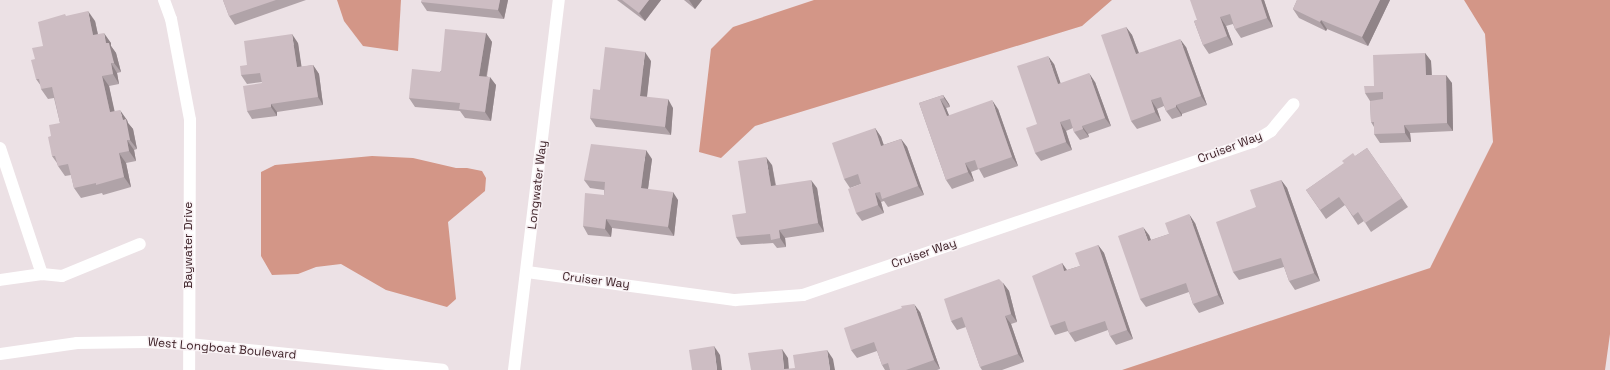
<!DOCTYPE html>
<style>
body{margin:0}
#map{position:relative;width:1610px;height:370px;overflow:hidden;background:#ece1e5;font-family:"Space Grotesk",sans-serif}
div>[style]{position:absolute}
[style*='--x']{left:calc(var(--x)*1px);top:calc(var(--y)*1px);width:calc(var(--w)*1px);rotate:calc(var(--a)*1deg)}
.water>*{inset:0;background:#d39687}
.minor>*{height:12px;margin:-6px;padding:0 6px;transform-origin:6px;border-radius:6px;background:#fff}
.wall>*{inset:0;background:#b0a3a8}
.shaded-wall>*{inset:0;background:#908488}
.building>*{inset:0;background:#cdbdc3}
span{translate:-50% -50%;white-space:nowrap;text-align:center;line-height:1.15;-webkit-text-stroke:3px #f8f1f4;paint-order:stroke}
.street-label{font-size:12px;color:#3d2127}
</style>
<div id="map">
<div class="water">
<div style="clip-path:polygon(337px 0,401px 0,398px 51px,363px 46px,344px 21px)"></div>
<div style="clip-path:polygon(814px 0,1112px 0,1082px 26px,755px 126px,721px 158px,699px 152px,711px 49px,733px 27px)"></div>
<div style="clip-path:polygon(1464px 0,1610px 0,1610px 334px,1605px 370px,1122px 370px,1430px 268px,1493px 142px,1485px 34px)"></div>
<div style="clip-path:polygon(372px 156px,413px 158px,456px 168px,467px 168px,482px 171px,486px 178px,485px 191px,448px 222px,456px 299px,447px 307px,386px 290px,341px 264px,316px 267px,298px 274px,272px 275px,261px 256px,261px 172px,275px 165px)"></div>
</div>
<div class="minor">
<div style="--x:164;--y:0;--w:20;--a:70"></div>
<div style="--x:171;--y:19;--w:103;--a:79.3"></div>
<div style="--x:190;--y:120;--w:250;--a:90.2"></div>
<div style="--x:0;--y:148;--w:133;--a:71.6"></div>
<div style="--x:42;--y:274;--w:42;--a:171.9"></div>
<div style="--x:527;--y:272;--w:210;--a:7.7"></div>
<div style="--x:735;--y:300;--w:68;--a:-4.2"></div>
<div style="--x:803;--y:295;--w:475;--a:-18.8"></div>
<div style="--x:1253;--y:142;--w:21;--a:-31"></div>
<div style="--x:1271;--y:131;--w:35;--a:-50"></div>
<div style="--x:42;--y:274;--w:20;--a:6"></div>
<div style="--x:62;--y:276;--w:84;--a:-22.3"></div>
<div style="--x:0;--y:354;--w:78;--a:-8.1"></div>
<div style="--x:77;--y:343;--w:69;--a:-0.8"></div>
<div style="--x:146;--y:342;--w:43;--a:2.7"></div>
<div style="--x:189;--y:344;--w:255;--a:5.8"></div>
<div style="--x:514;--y:370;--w:373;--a:-83.1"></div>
</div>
<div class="wall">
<div style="clip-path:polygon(223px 0,306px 0,235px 25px,229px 16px)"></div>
<div style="clip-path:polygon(422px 0,508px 0,504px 19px,427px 11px,421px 2px)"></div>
<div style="clip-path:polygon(617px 0,661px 0,645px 21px)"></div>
<div style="clip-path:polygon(684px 0,702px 0,695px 9px)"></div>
<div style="clip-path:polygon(1264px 0,1273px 27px,1241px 38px,1235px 29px,1233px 24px,1226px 26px,1233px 45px,1209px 54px,1203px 45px,1194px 21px)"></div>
<div style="clip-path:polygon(1297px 0,1390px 0,1368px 46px,1327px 29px,1326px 31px,1299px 18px,1293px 9px)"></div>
<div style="clip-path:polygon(67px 16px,95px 21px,98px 34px,111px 43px,111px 46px,116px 53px,121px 72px,117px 73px,119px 84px,109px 86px,114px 111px,127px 120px,128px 123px,133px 129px,137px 149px,134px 150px,136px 161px,126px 163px,131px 187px,103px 195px,102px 193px,81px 198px,74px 188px,71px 175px,65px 176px,58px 166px,57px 163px,52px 156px,51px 136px,60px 123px,54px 98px,48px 99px,41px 89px,41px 86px,36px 79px,35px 59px)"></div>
<div style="clip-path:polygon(1126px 27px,1132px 35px,1139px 53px,1186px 47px,1207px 105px,1182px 114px,1182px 116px,1172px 119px,1166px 111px,1164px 106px,1157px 109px,1161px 121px,1137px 129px,1131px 121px)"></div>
<div style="clip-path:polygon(486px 33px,492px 42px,487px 76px,496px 85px,491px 121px,465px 118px,460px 111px,415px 107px,409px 98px)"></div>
<div style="clip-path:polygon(298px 43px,301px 67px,313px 65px,319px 74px,323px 105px,277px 112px,277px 116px,252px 119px,247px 111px,262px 83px,262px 82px,247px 84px,241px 75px,247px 65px)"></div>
<div style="clip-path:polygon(1425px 53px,1431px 61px,1432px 75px,1452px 83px,1453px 131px,1410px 133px,1411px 142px,1380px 143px,1374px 134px,1374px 127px,1371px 122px,1370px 101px,1365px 93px,1374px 86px)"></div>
<div style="clip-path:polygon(651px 61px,647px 97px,673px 108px,671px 135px,596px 127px,590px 118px,600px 90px)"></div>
<div style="clip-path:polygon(1054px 64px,1060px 83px,1095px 82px,1111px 126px,1088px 134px,1089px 137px,1080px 140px,1074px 132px,1073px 128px,1066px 131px,1072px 150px,1041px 161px,1035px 153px,1037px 124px)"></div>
<div style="clip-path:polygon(943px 95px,949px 104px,950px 107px,946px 108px,949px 116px,998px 109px,1018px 166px,984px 178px,979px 169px,971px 172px,974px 181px,952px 189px,946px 180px,919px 103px)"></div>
<div style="clip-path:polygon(875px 128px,881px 137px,883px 145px,901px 139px,907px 147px,924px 195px,888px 207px,884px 201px,881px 202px,884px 213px,862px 221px,856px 213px,861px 184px,850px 188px,844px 179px)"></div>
<div style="clip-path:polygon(1367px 148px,1408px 207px,1371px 232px,1364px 221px,1358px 225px,1345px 205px,1326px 219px,1306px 190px)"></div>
<div style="clip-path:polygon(652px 159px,648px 189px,678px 200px,674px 236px,612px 228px,611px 237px,588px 235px,583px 226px,604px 195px,604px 190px,590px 188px,584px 180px)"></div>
<div style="clip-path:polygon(772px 165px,776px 185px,817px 188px,824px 232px,785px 238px,786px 247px,777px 248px,773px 243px,741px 245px,736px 237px,746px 213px)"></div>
<div style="clip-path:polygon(1281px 180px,1287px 188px,1320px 281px,1295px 290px,1289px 281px,1284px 267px,1239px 280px,1233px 272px,1256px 207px)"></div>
<div style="clip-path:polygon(1195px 223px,1224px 304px,1199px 313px,1193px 304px,1189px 292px,1146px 307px,1140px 299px,1149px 235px,1151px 240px,1169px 234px)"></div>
<div style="clip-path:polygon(1098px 245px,1104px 253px,1133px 339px,1116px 345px,1110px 336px,1108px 330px,1075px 342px,1069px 333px,1068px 331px,1055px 335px,1050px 326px,1062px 263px,1067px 270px,1080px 266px)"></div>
<div style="clip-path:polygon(1003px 283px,1009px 291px,1017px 322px,1011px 324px,1024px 362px,1002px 370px,982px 370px,980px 367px,966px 327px,957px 330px,951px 321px)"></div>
<div style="clip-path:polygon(920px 312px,940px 369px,937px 370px,885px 370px,882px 365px,877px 351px,857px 358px,851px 350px)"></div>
</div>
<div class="shaded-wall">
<div style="clip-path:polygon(500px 0,508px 0,504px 19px,498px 10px)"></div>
<div style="clip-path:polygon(649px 0,661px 0,645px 21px,639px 13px)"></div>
<div style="clip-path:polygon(689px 0,702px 0,695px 9px)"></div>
<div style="clip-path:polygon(1261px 0,1264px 0,1273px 27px,1267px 18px)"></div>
<div style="clip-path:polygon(1380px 0,1390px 0,1368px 46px,1362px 37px)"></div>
<div style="clip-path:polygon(88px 11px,95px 21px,100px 45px,93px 35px)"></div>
<div style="clip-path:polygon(1220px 17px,1226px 26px,1233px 45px,1227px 36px)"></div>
<div style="clip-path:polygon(1321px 20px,1327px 29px,1326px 31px,1320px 22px)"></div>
<div style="clip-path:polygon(1126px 27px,1132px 35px,1142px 62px,1136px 54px)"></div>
<div style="clip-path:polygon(104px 33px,111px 43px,111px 46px,116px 53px,121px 72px,114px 63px,106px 43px)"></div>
<div style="clip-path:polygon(486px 33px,492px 42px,485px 84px,479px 76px)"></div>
<div style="clip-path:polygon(292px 34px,298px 43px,303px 76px,297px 67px)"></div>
<div style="clip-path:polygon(1180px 39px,1186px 47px,1207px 105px,1201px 96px)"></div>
<div style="clip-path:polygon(645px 52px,651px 61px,646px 104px,640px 96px)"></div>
<div style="clip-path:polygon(1425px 53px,1431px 61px,1432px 84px,1426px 75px)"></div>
<div style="clip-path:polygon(1048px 56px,1054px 64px,1064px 93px,1058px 84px)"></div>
<div style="clip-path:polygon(111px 63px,117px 73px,119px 84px,113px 74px)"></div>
<div style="clip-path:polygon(313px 65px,319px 74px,323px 105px,318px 97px)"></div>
<div style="clip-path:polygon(1089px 73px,1095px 82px,1111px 126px,1105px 118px)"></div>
<div style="clip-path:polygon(1446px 75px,1452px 83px,1453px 131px,1447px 123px)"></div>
<div style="clip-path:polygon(102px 76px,109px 86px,117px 122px,110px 112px)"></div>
<div style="clip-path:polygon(490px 77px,496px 85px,491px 121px,485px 112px)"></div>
<div style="clip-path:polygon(943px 95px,949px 104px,950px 107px,944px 98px)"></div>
<div style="clip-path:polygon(668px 99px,673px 108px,671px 135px,665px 127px)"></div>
<div style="clip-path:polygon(940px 99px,946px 108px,953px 125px,947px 116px)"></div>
<div style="clip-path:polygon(992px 100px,998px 109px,1018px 166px,1012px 157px)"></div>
<div style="clip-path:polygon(1151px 100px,1157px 109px,1161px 121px,1155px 112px)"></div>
<div style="clip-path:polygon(271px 104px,277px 112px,277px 116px,271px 107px)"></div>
<div style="clip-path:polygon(1176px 105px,1182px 114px,1182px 116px,1176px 107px)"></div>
<div style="clip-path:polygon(120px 110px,127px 120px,128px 123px,133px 129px,137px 149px,130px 140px,123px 120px)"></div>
<div style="clip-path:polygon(1060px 122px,1066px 131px,1072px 150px,1066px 142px)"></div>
<div style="clip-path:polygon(1404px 125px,1410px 133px,1411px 142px,1405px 133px)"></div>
<div style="clip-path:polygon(1082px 126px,1088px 134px,1089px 137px,1083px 129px)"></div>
<div style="clip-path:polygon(875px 128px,881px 137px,887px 154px,881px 146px)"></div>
<div style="clip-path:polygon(901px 139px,907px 147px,924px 195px,918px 186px)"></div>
<div style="clip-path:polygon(127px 140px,134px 150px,136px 161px,129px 151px)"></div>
<div style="clip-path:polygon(646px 150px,652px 159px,647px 196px,641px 188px)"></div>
<div style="clip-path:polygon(119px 153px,126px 163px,131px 187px,124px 177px)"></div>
<div style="clip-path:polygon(766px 157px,772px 165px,777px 195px,771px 186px)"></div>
<div style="clip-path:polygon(965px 163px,971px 172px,974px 181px,968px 172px)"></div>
<div style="clip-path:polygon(811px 180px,817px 188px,824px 232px,818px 223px)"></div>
<div style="clip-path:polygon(1281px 180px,1287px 188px,1320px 281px,1314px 273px)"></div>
<div style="clip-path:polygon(673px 192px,678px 200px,674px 236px,668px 227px)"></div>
<div style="clip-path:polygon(875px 193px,881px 202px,884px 213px,878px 205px)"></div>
<div style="clip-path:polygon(1189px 214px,1195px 223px,1224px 304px,1218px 295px)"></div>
<div style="clip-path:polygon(606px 219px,612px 228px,611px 237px,605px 229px)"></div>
<div style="clip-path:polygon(1143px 227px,1149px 235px,1154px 249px,1148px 241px)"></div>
<div style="clip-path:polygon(779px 230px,785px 238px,786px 247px,780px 238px)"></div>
<div style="clip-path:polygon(1098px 245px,1104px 253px,1133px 339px,1127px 330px)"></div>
<div style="clip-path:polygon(1062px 263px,1068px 272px,1064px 271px)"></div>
<div style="clip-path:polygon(1003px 283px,1009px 291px,1017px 322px,1011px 314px)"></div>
<div style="clip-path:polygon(914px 304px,920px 312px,940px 369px,934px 360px)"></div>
<div style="clip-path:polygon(1005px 316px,1011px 324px,1024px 362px,1018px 354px)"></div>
<div style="clip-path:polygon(714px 346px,720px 355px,722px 370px,717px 370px)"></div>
<div style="clip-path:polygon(782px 349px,788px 358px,789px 370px,784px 369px)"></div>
<div style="clip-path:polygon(827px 350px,833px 359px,835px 370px,830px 370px)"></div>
</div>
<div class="building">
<div style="clip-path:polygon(223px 0,276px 0,229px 16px)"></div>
<div style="clip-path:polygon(422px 0,500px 0,498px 10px,421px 2px)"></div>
<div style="clip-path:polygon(622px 0,649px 0,639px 13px)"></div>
<div style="clip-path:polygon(1190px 0,1261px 0,1267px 18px,1235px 29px,1230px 14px,1220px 17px,1227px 36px,1203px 45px,1194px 21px,1197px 20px)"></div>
<div style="clip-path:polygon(1297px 0,1380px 0,1362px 37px,1321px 20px,1320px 22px,1293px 9px)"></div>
<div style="clip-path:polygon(88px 11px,93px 35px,104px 33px,106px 43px,109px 43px,114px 63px,111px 63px,113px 74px,102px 76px,110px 112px,120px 110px,123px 120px,126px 119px,130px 140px,127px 140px,129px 151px,119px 153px,124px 177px,96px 185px,96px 183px,74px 188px,68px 164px,58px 166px,55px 156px,52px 156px,48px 137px,51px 136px,49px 125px,60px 123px,52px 87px,41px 89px,39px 79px,36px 79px,31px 60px,35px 59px,32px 48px,43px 46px,38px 22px,65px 14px,66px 16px)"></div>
<div style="clip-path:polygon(1126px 27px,1136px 54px,1180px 39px,1201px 96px,1176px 105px,1176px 107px,1166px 111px,1161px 97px,1151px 100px,1155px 112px,1131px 121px,1101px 35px)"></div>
<div style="clip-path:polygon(445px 29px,486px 33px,479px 76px,490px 77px,485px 112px,459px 109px,460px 103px,409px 98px,412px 69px,441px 72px)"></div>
<div style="clip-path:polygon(292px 34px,297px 67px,313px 65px,318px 97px,271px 104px,271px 107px,247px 111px,243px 86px,262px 83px,260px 73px,241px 75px,240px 66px,247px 65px,244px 41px)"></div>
<div style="clip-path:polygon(605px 47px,645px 52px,640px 96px,668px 99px,665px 127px,590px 118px,593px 89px,600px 90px)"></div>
<div style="clip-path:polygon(1425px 53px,1426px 75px,1446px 75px,1447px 123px,1404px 125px,1405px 133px,1374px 134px,1374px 122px,1371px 122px,1370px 101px,1383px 99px,1383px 92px,1365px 93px,1364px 86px,1374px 86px,1373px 55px)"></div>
<div style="clip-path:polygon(1048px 56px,1058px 84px,1089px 73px,1105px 118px,1082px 126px,1083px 129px,1074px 132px,1070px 119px,1060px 122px,1066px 142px,1035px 153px,1026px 128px,1037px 124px,1017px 66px)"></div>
<div style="clip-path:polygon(943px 95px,944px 98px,940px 99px,947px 116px,992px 100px,1012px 157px,978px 169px,975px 160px,965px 163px,968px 172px,946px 180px,919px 103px)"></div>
<div style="clip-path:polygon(875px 128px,881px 146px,901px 139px,918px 186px,882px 199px,880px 192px,875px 193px,878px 205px,856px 213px,848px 189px,861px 184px,858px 174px,844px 179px,832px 143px)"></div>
<div style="clip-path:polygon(591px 144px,646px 150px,641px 188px,673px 192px,668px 227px,606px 219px,605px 229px,583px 226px,585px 193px,604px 195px,605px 182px,584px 180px)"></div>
<div style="clip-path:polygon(1367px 148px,1402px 198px,1365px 223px,1358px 212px,1353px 216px,1339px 197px,1320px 210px,1306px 190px,1344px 163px,1342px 161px,1353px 153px,1355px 156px)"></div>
<div style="clip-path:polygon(766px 157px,771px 186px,811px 180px,818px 223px,779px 230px,780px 238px,771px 240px,770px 234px,736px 237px,732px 215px,746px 213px,738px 161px)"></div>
<div style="clip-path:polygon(1281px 180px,1314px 273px,1289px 281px,1281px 258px,1233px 272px,1216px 222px,1256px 207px,1250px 190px)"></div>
<div style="clip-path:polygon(1189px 214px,1218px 295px,1193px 304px,1186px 283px,1140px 299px,1118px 236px,1143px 227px,1148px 241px,1169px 234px,1165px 223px)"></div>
<div style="clip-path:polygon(1098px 245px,1127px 330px,1110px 336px,1105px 321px,1069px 333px,1065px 321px,1050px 326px,1032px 276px,1062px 263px,1064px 271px,1080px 266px,1075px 253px)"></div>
<div style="clip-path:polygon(999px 279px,1003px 283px,1011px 314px,1005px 316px,1018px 354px,980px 367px,962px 317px,951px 321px,944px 299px)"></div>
<div style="clip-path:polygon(914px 304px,934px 360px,906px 370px,890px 370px,888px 363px,882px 365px,874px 342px,851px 350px,844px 328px,902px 308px,901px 306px)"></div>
<div style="clip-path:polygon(714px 346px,717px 370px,692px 370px,689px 350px)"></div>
<div style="clip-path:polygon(782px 349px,784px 369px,795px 368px,793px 355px,827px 350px,830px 370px,751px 370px,748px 353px)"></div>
</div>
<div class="street-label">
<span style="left:1230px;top:148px;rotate:-21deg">Cruiser Way</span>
<span style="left:538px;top:185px;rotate:-83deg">Longwater Way</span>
<span style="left:189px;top:245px;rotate:-90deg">Baywater Drive</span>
<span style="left:924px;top:254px;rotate:-19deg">Cruiser Way</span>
<span style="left:596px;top:281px;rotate:7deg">Cruiser Way</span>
<span style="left:222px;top:349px;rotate:5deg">West Longboat Boulevard</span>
</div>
</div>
